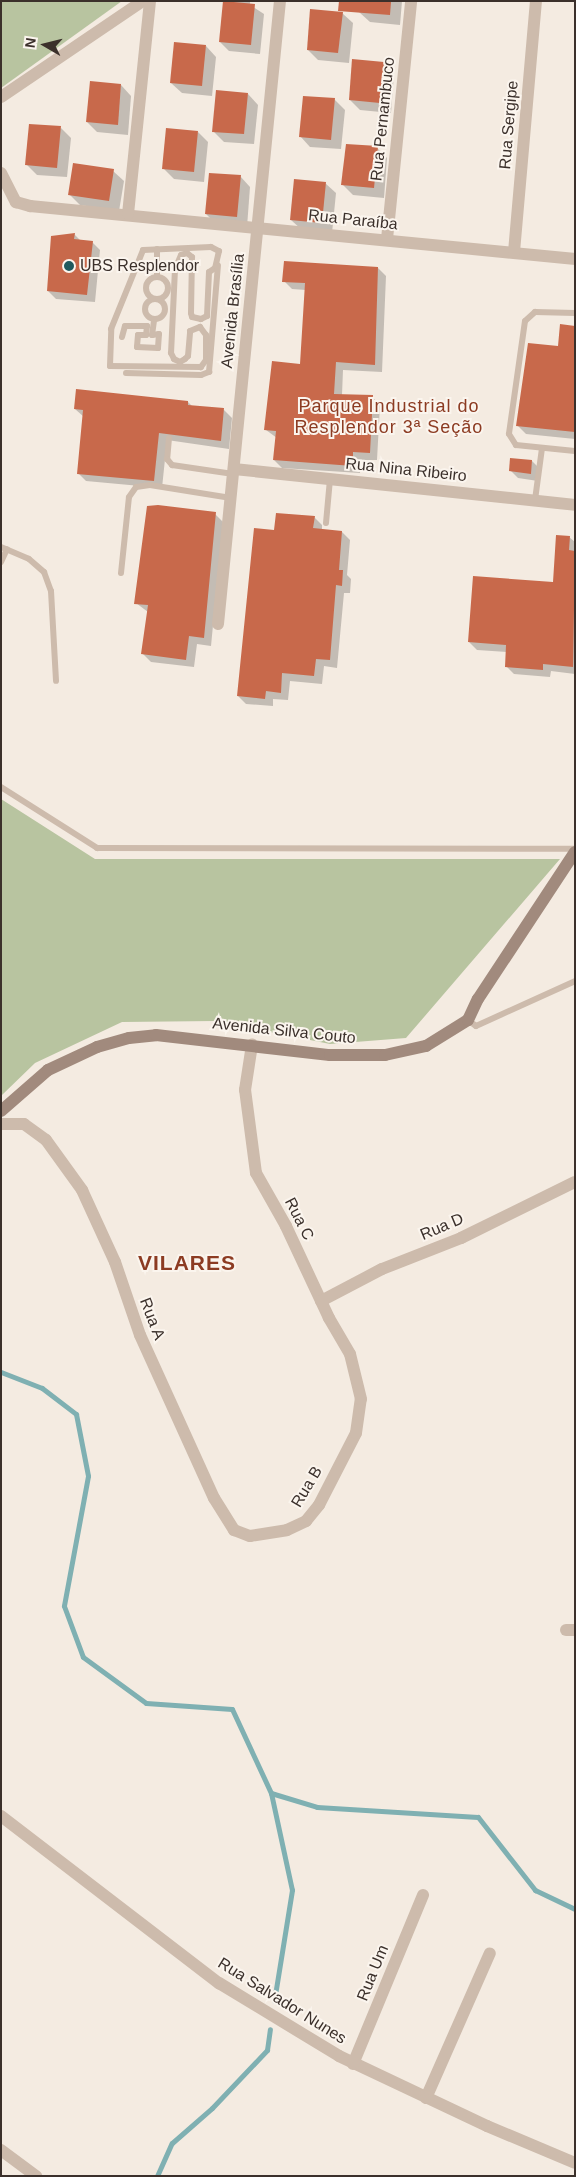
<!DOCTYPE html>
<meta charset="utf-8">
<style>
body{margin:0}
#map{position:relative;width:576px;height:2177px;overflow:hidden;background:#f4ebe1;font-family:Arial,sans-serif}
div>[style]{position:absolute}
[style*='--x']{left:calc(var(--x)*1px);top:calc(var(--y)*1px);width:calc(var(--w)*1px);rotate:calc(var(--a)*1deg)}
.green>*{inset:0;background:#b8c4a0}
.shadow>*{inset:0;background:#0003}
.stream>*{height:5px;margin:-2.5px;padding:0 2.5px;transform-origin:2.5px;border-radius:2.5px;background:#7fb0b2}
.building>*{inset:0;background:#c8694b}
.service>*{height:6px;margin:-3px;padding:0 3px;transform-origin:3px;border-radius:3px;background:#cdbbac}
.service>.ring{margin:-3px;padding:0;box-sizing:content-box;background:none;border:6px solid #cdbbac;border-radius:50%}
.minor>*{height:12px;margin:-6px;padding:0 6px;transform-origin:6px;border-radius:6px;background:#cdbbac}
.secondary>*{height:12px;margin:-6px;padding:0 6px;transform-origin:6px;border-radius:6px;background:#a18a7d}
.dots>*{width:14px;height:14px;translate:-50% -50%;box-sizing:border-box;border:2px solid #fbf5ee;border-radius:50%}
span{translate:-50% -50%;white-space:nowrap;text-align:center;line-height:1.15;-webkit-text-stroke:4px #fbf5ee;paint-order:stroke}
.street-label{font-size:16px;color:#3b302b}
.poi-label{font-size:16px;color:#3b302b}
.left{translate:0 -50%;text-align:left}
.neighbourhood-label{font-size:18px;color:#8c3b22;letter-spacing:1px}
.district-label{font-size:21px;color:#8c3b22;font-weight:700;letter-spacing:1px}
.frame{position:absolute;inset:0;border:2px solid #3b302b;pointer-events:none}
.north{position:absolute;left:20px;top:20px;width:50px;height:50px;-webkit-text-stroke:4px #fbf5ee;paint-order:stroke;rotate:278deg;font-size:14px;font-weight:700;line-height:20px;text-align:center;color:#3b302b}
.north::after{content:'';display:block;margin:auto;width:18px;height:22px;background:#3b302b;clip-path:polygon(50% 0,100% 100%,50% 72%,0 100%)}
</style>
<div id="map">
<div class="green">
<div style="clip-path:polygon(1px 1px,122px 1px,1px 88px)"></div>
<div style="clip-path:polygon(1px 799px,95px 859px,560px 859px,406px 1038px,330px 1044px,215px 1021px,122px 1022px,35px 1063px,1px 1096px)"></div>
</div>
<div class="shadow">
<div style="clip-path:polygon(224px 1px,250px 1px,250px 5px,264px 14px,260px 54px,229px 51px,220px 42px)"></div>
<div style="clip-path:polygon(360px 1px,402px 1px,400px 25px,370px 22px,359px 12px)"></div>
<div style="clip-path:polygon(342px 13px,353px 23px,349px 63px,318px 60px,308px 50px)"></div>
<div style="clip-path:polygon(206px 46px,216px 57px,212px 96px,182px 93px,171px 83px)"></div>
<div style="clip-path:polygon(384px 63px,394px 73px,391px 113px,360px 110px,350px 100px)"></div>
<div style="clip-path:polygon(121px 85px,131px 96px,128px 135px,97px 132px,87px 122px)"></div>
<div style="clip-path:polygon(248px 94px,258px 105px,254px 144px,224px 142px,213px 131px)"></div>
<div style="clip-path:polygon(334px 99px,345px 110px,341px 149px,310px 147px,300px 136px)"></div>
<div style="clip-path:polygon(61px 128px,71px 138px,67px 177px,37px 175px,26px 164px)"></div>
<div style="clip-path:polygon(198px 132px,208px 142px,204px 182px,174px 179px,164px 169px)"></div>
<div style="clip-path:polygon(377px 148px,387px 158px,384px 198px,353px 195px,343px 185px)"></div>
<div style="clip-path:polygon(113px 171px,124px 181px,119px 211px,80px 205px,70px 195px)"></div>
<div style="clip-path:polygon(240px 176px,250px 187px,247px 227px,216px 224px,206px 214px)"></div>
<div style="clip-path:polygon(325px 183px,336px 193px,332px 233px,302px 230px,291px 220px)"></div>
<div style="clip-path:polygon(74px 234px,81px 241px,92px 242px,100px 250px,95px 302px,56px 299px,48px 291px)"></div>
<div style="clip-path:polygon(378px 268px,386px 276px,382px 372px,343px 370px,342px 395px,372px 397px,380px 405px,377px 460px,361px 460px,360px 473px,282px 468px,274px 460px,277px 438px,266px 430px,301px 365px,306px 290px,292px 289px,284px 281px)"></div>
<div style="clip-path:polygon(575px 327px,575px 439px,526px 434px,518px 426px,559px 347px)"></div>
<div style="clip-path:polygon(188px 402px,192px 406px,224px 410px,232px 418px,229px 449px,167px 440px,162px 488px,86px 481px,78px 473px,84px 417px,75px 409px)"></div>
<div style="clip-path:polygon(532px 461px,540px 469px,538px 481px,518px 478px,510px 470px)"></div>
<div style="clip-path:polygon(215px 514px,223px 522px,211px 646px,197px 644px,194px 667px,151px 662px,143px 654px,148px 612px,136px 603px)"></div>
<div style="clip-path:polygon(314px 517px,322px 525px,322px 530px,342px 532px,350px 540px,347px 575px,351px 579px,350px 593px,344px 593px,337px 668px,324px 666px,322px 684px,290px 681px,288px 700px,273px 699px,273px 706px,246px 704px,238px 696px,276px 531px)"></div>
<div style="clip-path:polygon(569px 537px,575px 542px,575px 674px,551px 671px,550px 677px,514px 674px,506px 666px,507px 652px,477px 650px,469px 642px,554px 584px)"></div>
</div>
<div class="stream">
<div style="--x:1;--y:1372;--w:44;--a:21.3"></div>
<div style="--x:42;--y:1388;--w:43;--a:37.4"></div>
<div style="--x:76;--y:1414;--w:63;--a:79"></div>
<div style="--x:88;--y:1476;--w:132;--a:100.5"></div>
<div style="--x:64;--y:1606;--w:54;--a:69.6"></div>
<div style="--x:83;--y:1657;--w:78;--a:36.1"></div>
<div style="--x:146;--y:1703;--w:86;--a:4"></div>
<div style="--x:232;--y:1709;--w:93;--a:65.1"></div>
<div style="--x:271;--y:1793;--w:99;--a:77.8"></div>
<div style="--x:292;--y:1890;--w:112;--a:99.2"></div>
<div style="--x:271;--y:1793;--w:48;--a:16.9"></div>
<div style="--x:317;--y:1807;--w:161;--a:3.6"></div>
<div style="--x:478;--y:1817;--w:93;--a:52"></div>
<div style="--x:535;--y:1890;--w:44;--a:25.4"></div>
<div style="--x:157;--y:2176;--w:36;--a:-66"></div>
<div style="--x:172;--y:2143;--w:53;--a:-41.2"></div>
<div style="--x:212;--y:2108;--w:80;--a:-46.5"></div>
<div style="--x:267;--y:2050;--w:21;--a:-82"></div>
</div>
<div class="building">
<div style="clip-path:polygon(223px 1px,255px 4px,251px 45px,219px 42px)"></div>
<div style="clip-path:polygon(339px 1px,391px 2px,390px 15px,338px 11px)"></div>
<div style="clip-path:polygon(310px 9px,343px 12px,338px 53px,307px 50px)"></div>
<div style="clip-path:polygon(174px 42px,206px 45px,202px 86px,170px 83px)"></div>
<div style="clip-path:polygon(352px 59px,384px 62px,380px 103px,349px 100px)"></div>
<div style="clip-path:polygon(90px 81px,121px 84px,118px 125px,86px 122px)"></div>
<div style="clip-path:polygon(216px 90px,248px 93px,244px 134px,212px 132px)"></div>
<div style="clip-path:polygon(303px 96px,335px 98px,331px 140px,299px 137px)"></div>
<div style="clip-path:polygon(29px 124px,61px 126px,57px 168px,25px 165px)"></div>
<div style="clip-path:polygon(166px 128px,198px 131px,194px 172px,162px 169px)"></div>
<div style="clip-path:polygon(346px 144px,378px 146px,374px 188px,341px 185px)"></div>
<div style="clip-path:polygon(73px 163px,114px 169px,109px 201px,68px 195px)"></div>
<div style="clip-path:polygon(209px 173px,241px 175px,237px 217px,205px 214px)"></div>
<div style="clip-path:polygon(294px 179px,326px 182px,322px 223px,290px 220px)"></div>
<div style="clip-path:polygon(75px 233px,74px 239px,93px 241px,87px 295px,47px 291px,51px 236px)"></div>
<div style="clip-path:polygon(284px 261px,378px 267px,375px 365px,336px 362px,334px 394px,373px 395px,370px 453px,353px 452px,353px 466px,273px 460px,276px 431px,264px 430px,272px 361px,300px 364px,305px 283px,282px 282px)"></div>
<div style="clip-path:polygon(560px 324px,575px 326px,575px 432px,516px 426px,528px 343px,558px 346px)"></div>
<div style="clip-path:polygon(76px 389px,188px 401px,188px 405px,224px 408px,221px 441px,159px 433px,154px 481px,77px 474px,83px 410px,74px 409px)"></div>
<div style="clip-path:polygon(510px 458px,532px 460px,531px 474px,509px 471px)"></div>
<div style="clip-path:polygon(158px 505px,216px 512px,204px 638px,189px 636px,186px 660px,141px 654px,148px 605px,134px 604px,147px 506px)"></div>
<div style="clip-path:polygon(276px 513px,315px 516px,313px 528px,342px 531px,339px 570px,343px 570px,342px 586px,336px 585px,330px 660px,316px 659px,314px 676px,282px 673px,281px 693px,266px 691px,265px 699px,237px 696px,254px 528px,274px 530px)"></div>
<div style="clip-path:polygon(556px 535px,570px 536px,569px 550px,575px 551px,573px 667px,543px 664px,543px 670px,505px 667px,506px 645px,468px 642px,473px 576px,553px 582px)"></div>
</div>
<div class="service">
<div style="--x:211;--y:247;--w:9;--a:27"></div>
<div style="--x:219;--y:251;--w:17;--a:103"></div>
<div style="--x:215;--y:268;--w:7;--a:146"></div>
<div style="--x:209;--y:272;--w:44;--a:92.6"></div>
<div style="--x:207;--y:316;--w:7;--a:153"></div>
<div style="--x:201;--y:319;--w:9;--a:-167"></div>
<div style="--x:192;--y:317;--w:4;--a:-104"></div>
<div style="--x:191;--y:313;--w:56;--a:-89"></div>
<div style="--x:192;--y:257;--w:6;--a:-141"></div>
<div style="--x:187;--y:253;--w:6;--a:162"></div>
<div style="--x:181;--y:255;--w:15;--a:113"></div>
<div style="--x:175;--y:269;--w:84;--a:92.7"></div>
<div style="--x:171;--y:353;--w:7;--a:63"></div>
<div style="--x:174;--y:359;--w:7;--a:27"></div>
<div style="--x:180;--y:362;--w:6;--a:-31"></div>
<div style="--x:185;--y:359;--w:4;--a:-45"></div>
<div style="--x:188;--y:356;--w:25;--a:-85"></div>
<div style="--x:190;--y:331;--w:11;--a:-22"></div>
<div style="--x:200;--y:327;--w:10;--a:53"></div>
<div style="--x:206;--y:335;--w:25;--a:90"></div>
<div style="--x:206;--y:360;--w:9;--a:126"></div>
<div style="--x:201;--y:367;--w:91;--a:-179.4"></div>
<div style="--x:110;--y:366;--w:37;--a:-88"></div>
<div style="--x:111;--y:329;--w:85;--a:-67.9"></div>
<div style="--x:143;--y:250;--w:68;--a:-2.5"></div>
<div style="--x:157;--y:249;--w:28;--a:90"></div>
<div class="ring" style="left:146px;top:277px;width:16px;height:16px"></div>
<div class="ring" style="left:145px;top:299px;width:14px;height:14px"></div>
<div style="--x:575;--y:313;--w:40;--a:-178.6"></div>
<div style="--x:535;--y:312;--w:13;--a:138"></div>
<div style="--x:525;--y:321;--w:114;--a:98.1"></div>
<div style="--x:509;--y:434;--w:13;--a:58"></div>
<div style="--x:516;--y:445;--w:59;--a:5.8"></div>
<div style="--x:122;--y:337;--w:11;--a:-75"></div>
<div style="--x:125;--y:326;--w:22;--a:0"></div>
<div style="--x:147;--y:326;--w:9;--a:96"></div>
<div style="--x:146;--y:335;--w:8;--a:180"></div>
<div style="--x:138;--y:335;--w:12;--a:95"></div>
<div style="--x:137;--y:347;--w:21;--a:3"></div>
<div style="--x:158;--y:348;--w:14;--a:-86"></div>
<div style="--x:159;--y:334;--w:7;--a:172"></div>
<div style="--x:152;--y:335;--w:15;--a:-82"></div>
<div style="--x:126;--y:373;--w:75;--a:1.5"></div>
<div style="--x:201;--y:375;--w:9;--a:-21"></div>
<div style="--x:209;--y:372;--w:107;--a:-85.2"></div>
<div style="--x:169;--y:438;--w:21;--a:95"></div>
<div style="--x:167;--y:459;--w:8;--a:50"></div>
<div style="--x:172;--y:465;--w:62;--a:8.4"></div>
<div style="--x:535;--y:500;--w:52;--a:-82.3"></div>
<div style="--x:326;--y:523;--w:44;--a:-84.8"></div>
<div style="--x:1;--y:547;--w:30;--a:23"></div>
<div style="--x:29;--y:559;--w:20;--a:41"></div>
<div style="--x:44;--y:572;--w:20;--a:70"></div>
<div style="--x:51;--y:591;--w:90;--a:86.8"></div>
<div style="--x:1;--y:562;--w:14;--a:-65"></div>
<div style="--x:121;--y:573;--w:76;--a:-84"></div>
<div style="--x:129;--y:497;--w:12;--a:-55"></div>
<div style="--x:136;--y:487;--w:14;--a:-8"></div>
<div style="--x:150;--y:485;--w:82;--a:9.1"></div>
<div style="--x:1;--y:787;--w:114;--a:32.4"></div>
<div style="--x:97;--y:848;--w:478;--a:0.1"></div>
<div style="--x:468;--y:1020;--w:10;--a:37"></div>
<div style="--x:476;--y:1026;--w:109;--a:-24.4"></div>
</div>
<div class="minor">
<div style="--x:1;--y:97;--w:171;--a:-34.1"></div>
<div style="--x:1;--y:173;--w:33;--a:63"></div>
<div style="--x:16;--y:202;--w:15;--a:16"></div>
<div style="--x:30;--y:206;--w:548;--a:5.55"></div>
<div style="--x:128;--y:214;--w:214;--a:-84.1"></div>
<div style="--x:387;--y:239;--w:239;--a:-84.2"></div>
<div style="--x:514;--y:252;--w:252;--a:-85"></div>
<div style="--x:234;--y:469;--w:343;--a:6"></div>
<div style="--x:218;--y:624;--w:626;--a:-84.32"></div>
<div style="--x:1;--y:1124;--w:23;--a:0"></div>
<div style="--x:24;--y:1124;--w:27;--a:36"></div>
<div style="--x:46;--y:1140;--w:62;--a:54.2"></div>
<div style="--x:82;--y:1190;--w:79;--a:65.4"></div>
<div style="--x:115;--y:1262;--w:77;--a:71.1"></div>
<div style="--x:140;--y:1335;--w:179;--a:65.6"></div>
<div style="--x:214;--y:1498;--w:38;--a:58"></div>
<div style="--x:234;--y:1530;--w:17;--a:21"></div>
<div style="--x:250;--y:1536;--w:37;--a:-9"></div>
<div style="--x:287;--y:1530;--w:21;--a:-25"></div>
<div style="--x:306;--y:1521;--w:21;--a:-51"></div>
<div style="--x:319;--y:1505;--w:81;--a:-62.8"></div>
<div style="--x:356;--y:1433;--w:34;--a:-82"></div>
<div style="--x:361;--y:1399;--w:46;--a:-103.7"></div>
<div style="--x:350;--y:1354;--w:42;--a:-120.3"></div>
<div style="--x:329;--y:1318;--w:102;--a:-115.1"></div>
<div style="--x:286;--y:1226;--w:61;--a:-119.5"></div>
<div style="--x:256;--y:1173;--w:84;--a:-97.5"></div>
<div style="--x:245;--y:1090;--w:46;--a:-81.2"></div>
<div style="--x:321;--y:1301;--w:69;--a:-27.7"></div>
<div style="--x:382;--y:1269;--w:85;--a:-21.4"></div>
<div style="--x:461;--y:1238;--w:127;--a:-26.2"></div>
<div style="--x:566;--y:1630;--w:9;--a:0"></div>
<div style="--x:1;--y:1816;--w:275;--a:37.5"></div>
<div style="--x:219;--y:1983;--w:140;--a:31.3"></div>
<div style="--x:339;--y:2056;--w:164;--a:25.3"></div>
<div style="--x:487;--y:2126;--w:95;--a:22.8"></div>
<div style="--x:353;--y:2064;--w:183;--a:-67.5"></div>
<div style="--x:426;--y:2098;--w:158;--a:-66.2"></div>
<div style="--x:1;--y:2150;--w:44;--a:36.6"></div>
</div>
<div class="secondary">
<div style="--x:1;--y:1111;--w:62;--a:-41.1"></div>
<div style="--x:48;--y:1070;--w:54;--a:-25.1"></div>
<div style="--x:97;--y:1047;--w:33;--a:-16"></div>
<div style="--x:129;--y:1038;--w:27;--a:-6"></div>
<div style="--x:156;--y:1035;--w:175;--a:6.6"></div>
<div style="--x:330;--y:1055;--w:55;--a:0"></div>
<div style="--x:385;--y:1055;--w:42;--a:-12.4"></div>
<div style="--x:426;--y:1046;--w:49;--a:-31.8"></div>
<div style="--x:468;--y:1020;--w:23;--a:-65"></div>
<div style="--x:478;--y:999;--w:176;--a:-56.6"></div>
</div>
<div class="dots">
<div style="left:69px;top:266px;background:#1f5a5e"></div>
</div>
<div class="street-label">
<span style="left:383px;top:119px;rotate:-84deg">Rua Pernambuco</span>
<span style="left:509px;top:125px;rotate:-85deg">Rua Sergipe</span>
<span style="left:353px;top:220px;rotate:6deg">Rua Paraíba</span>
<span style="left:233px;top:311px;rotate:-84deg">Avenida Brasília</span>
<span style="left:406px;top:470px;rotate:6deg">Rua Nina Ribeiro</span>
<span style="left:284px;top:1031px;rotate:6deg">Avenida Silva Couto</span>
<span style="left:299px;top:1219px;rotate:63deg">Rua C</span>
<span style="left:442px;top:1227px;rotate:-23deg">Rua D</span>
<span style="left:152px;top:1319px;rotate:69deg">Rua A</span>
<span style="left:307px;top:1487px;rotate:-59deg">Rua B</span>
<span style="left:373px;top:1973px;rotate:-68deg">Rua Um</span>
<span style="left:282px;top:2001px;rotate:32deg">Rua Salvador Nunes</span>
</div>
<div class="poi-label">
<span class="left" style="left:80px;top:266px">UBS Resplendor</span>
</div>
<div class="neighbourhood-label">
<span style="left:389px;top:417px">Parque Industrial do<br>Resplendor 3ª Seção</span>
</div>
<div class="district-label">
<span style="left:187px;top:1263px">VILARES</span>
</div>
<div class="frame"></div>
<div class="north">N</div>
</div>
